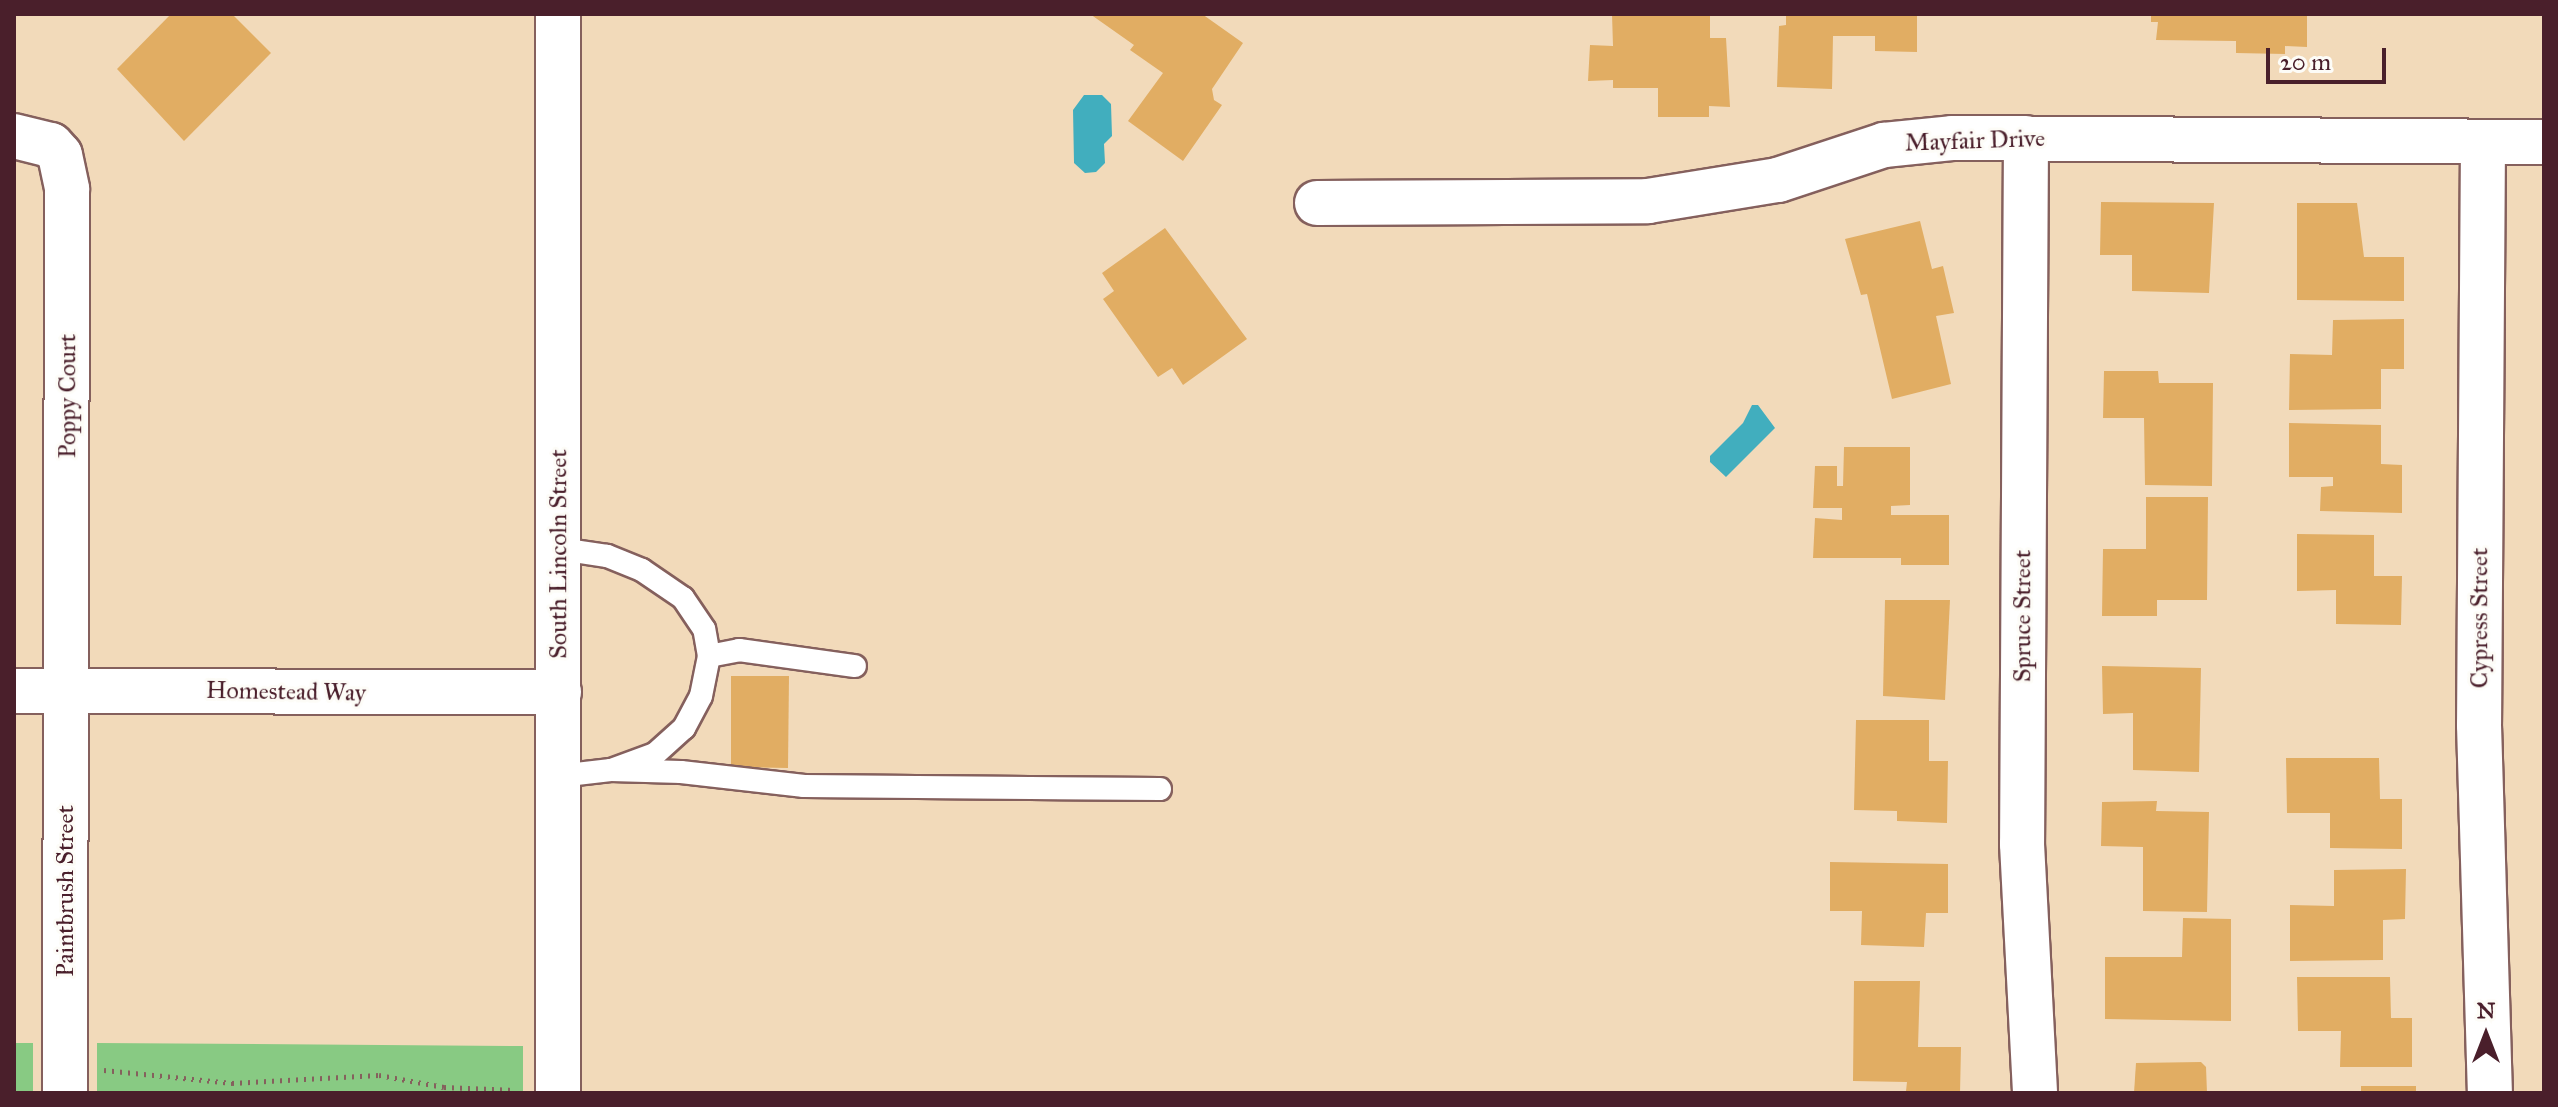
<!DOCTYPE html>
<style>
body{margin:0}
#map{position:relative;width:2558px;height:1107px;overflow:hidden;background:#f2daba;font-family:"IM FELL Great Primer",serif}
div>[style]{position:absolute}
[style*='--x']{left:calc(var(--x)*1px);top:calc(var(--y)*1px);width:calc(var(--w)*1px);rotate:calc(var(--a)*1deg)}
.green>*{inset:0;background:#88ca83}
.water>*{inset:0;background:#41aebe}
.building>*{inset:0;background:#e1ad63}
.path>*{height:5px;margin-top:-2.5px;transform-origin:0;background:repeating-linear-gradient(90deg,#85605d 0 2px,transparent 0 8px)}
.roads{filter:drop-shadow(2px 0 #85605d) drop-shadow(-2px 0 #85605d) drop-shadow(0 2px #85605d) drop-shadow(0 -2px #85605d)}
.lane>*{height:22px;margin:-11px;padding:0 11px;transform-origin:11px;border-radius:11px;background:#fff}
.street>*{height:44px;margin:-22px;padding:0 22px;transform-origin:22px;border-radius:22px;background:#fff}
span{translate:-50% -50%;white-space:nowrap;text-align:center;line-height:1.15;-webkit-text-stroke:6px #fdfcf7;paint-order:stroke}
.street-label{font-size:24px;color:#4a1f2b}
.frame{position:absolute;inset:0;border:16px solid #4a1f2b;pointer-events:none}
.north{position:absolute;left:2446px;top:995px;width:80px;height:80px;-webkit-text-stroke:6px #fdfcf7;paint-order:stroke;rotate:0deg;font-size:22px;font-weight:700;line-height:32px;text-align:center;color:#4a1f2b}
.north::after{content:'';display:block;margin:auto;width:28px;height:36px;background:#4a1f2b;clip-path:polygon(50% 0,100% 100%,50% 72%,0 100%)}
.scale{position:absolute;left:2266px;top:48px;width:120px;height:36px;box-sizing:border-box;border:4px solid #4a1f2b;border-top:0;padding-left:10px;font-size:24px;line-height:28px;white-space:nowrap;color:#4a1f2b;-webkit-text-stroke:6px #fdfcf7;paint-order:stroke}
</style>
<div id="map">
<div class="green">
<div style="clip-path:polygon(14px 1043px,33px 1043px,33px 1093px,14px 1093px)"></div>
<div style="clip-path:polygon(97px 1043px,523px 1046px,523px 1093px,97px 1093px)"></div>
</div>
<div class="water">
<div style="clip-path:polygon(1084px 95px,1102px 95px,1111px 104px,1112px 136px,1104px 144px,1105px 163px,1096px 172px,1085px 173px,1074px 163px,1073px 110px)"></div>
<div style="clip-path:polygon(1752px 405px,1758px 405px,1775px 428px,1726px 477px,1710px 462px,1710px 456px,1743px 423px)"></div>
</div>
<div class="building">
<div style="clip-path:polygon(171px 14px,232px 14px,271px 53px,184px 141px,117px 69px)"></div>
<div style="clip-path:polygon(1090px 14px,1202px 14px,1243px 43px,1212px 89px,1214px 100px,1222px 105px,1183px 161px,1128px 121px,1163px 73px,1130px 50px,1134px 45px)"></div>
<div style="clip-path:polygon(1612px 14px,1710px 14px,1710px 38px,1726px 38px,1730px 107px,1709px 106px,1709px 117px,1658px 117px,1658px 88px,1613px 88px,1613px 80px,1588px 81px,1590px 45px,1613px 46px)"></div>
<div style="clip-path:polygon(1786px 14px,1917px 14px,1917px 52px,1875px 51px,1875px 36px,1833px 36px,1832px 89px,1777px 87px,1779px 26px,1786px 25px)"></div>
<div style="clip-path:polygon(2151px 14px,2307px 14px,2307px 47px,2285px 46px,2285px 54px,2236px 53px,2236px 41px,2156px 40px,2158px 22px,2151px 22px)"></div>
<div style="clip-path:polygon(2101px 202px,2214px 203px,2209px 293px,2132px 291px,2132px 255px,2100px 255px)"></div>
<div style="clip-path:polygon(2297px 203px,2357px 203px,2364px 257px,2404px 257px,2404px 301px,2297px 300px)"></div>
<div style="clip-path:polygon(1920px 221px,1932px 269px,1943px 266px,1954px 313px,1936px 316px,1951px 384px,1892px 399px,1867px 294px,1861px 295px,1845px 239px)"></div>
<div style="clip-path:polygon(1165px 228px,1247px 339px,1183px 385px,1172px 368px,1158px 377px,1103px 299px,1114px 291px,1102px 273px)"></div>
<div style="clip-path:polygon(2404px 319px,2404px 369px,2381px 369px,2381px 409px,2289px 410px,2290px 354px,2332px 355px,2333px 320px)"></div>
<div style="clip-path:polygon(2104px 371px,2158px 371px,2159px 383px,2213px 383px,2212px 486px,2145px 485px,2144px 418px,2103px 418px)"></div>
<div style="clip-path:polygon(2289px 423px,2381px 425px,2381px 464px,2402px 465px,2402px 513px,2320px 511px,2321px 487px,2333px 486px,2333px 477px,2289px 477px)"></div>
<div style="clip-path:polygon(1844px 447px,1910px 447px,1910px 505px,1891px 506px,1891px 515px,1949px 515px,1949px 565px,1901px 565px,1901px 558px,1813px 558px,1815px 518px,1842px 520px,1842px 508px,1813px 508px,1815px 466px,1837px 466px,1837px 486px,1843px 486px)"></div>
<div style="clip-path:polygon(2146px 497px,2208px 497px,2207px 600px,2157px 600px,2157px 616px,2102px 616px,2103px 549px,2146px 549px)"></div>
<div style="clip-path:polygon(2297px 534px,2374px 535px,2374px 576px,2402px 576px,2401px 625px,2336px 624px,2336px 590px,2297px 591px)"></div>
<div style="clip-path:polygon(1885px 600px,1950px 600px,1945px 700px,1883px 696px)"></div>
<div style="clip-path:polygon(2102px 666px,2201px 668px,2199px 772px,2133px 770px,2133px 713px,2103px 714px)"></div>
<div style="clip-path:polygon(731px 676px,789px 676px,788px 768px,731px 767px)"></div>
<div style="clip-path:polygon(1856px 720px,1929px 720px,1929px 761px,1948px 761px,1947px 823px,1897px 821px,1897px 811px,1854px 810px)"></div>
<div style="clip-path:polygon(2286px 758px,2379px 758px,2380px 799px,2402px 799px,2402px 849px,2330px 848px,2330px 813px,2287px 813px)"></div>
<div style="clip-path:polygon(2157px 801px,2156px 811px,2209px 812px,2207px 912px,2143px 911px,2143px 847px,2101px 846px,2102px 802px)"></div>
<div style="clip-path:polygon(1830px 862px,1948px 864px,1948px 913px,1926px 913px,1924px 947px,1861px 945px,1862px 911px,1830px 911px)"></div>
<div style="clip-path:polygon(2406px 869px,2405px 919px,2383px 920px,2383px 960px,2290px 961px,2290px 905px,2334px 906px,2334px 870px)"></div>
<div style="clip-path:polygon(2183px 918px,2231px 919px,2231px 1021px,2105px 1019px,2105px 957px,2182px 957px)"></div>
<div style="clip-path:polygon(2297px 977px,2390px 977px,2391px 1018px,2412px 1018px,2412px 1067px,2340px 1067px,2341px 1031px,2298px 1031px)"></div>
<div style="clip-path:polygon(1854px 981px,1920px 981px,1918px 1047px,1961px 1047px,1960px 1093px,1906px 1091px,1907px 1082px,1853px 1081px)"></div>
<div style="clip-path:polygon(2201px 1062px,2206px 1067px,2207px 1093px,2134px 1093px,2136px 1063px)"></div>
<div style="clip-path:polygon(2361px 1086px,2416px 1086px,2416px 1093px,2361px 1093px)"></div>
</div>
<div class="path">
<div style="--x:104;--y:1070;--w:129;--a:5.8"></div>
<div style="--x:232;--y:1083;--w:147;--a:-3.1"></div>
<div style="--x:379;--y:1075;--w:66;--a:10.5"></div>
<div style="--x:444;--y:1087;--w:71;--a:2.4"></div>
</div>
<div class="roads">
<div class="lane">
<div style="--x:709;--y:656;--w:31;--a:-11"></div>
<div style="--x:739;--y:650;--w:117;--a:7.9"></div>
<div style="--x:611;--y:770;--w:70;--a:1.6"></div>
<div style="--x:681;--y:772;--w:124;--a:6.5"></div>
<div style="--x:804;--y:786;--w:356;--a:0.5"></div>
<div style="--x:559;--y:776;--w:52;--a:-6.6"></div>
<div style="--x:611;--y:770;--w:47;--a:-20"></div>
<div style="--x:655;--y:754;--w:39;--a:-42"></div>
<div style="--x:684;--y:728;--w:36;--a:-62"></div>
<div style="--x:701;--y:696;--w:41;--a:-78.7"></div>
<div style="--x:709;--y:656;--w:27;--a:-100"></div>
<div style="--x:704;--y:629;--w:37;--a:-124"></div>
<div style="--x:683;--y:598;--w:50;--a:-145.7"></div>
<div style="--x:642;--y:570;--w:38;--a:-158"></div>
<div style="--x:607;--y:556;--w:48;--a:-171.5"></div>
</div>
<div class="street">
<div style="--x:14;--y:136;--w:38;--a:14"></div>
<div style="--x:51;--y:145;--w:13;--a:48"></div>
<div style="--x:60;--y:155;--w:35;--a:78"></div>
<div style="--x:67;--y:189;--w:904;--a:90.13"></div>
<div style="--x:2026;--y:138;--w:706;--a:90.32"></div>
<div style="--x:2022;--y:844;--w:249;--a:87"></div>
<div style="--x:2483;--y:142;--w:583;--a:90.39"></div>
<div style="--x:2479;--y:725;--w:368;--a:88.3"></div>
<div style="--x:1317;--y:203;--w:331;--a:-0.3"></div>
<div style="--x:1648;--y:201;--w:132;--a:-9.2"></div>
<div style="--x:1778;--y:180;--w:112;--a:-18.3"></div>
<div style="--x:1884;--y:145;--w:68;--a:-5.9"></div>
<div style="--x:1952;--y:138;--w:592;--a:0.39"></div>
<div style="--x:14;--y:691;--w:545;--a:0.11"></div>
<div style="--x:558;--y:1093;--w:1079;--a:-90"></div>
</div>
</div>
<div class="street-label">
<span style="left:1975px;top:141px;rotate:-2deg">Mayfair Drive</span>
<span style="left:68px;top:396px;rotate:-90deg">Poppy Court</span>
<span style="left:559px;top:554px;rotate:-90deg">South Lincoln Street</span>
<span style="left:2023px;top:616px;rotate:-90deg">Spruce Street</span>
<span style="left:2480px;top:618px;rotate:-90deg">Cypress Street</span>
<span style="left:286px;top:692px;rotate:1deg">Homestead Way</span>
<span style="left:66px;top:891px;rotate:-90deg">Paintbrush Street</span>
</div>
<div class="frame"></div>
<div class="north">N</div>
<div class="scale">20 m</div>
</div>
